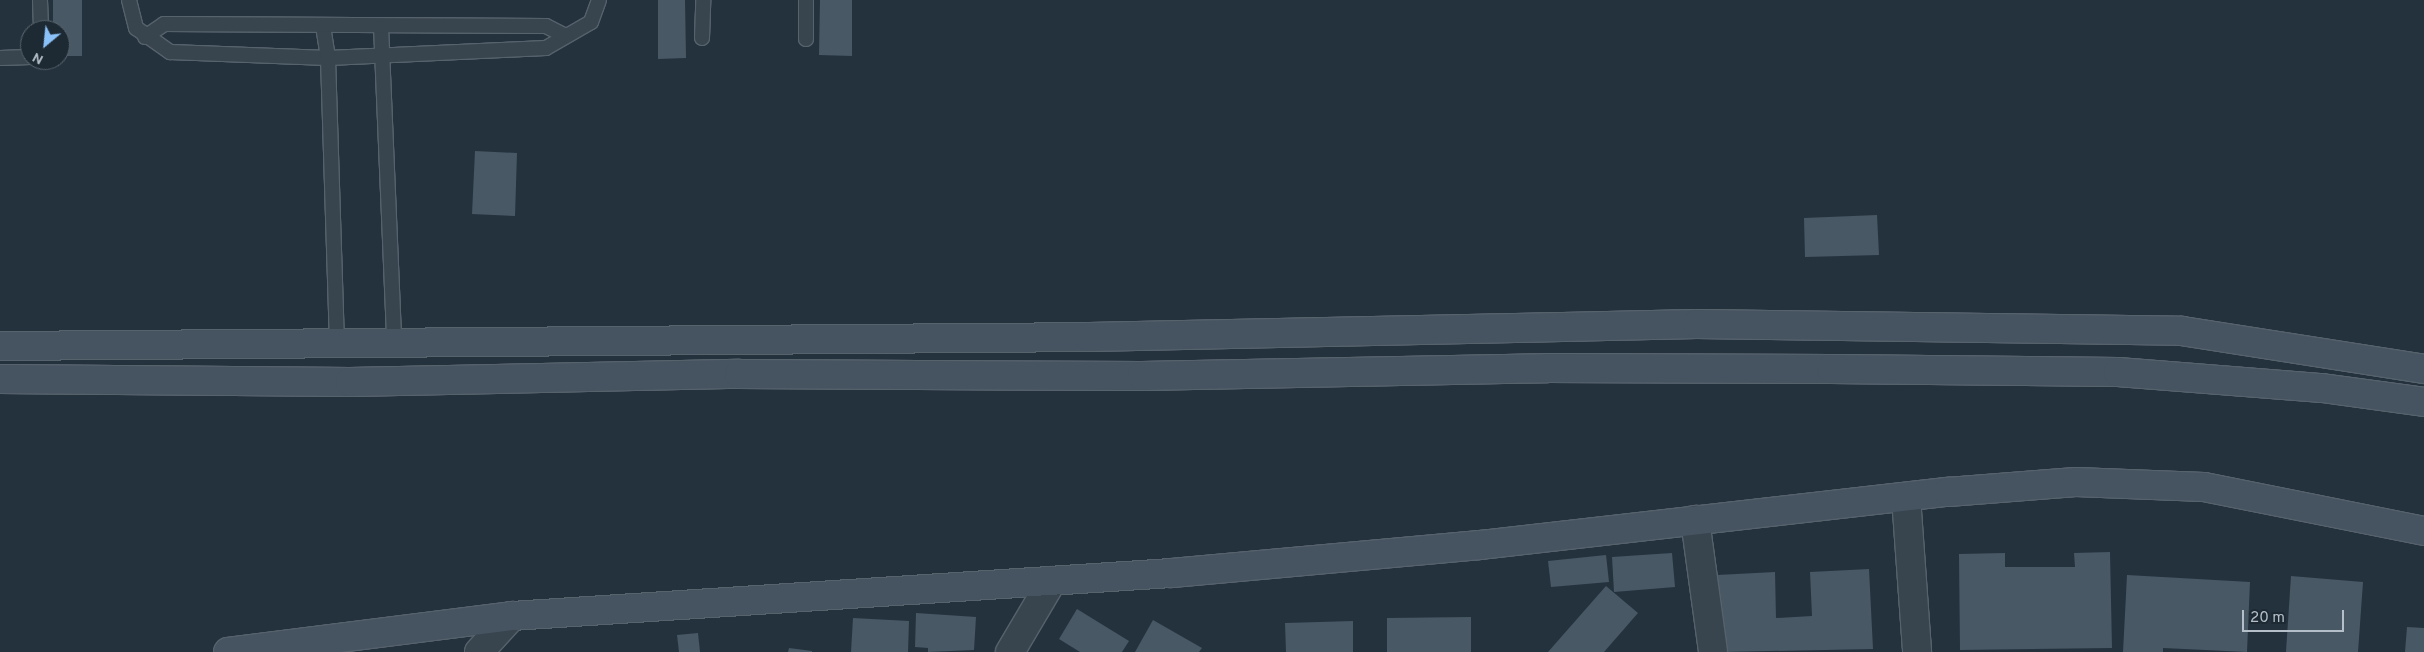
<!DOCTYPE html>
<style>
body{margin:0}
#map{position:relative;width:2424px;height:652px;overflow:hidden;background:#24323e;font-family:Overpass,sans-serif}
div>[style]{position:absolute}
[style*='--x']{left:calc(var(--x)*1px);top:calc(var(--y)*1px);width:calc(var(--w)*1px);rotate:calc(var(--a)*1deg)}
.building>*{inset:0;background:#485864}
.roads{filter:drop-shadow(1px 0 #56626c) drop-shadow(-1px 0 #56626c) drop-shadow(0 1px #56626c) drop-shadow(0 -1px #56626c)}
.lane>*{height:14px;margin:-7px;padding:0 7px;transform-origin:7px;border-radius:7px;background:#38444e}
.street>*{height:28px;margin:-14px;padding:0 14px;transform-origin:14px;border-radius:14px;background:#38444e}
.secondary>*{height:28px;margin:-14px;padding:0 14px;transform-origin:14px;border-radius:14px;background:#465361}
span{translate:-50% -50%;white-space:nowrap;text-align:center;line-height:1.15;-webkit-text-stroke:4px #1d2933;paint-order:stroke}
.north{position:absolute;left:20px;top:20px;width:50px;height:50px;box-sizing:border-box;background:#1d2933;border:1px solid #59656f;border-radius:50%;rotate:208deg;font-size:14px;font-weight:700;line-height:20px;text-align:center;color:#b4bfc9}
.north::after{content:'';display:block;margin:auto;width:18px;height:22px;background:#8ac1f9;clip-path:polygon(50% 0,100% 100%,50% 72%,0 100%)}
.scale{position:absolute;left:2242px;top:610px;width:102px;height:22px;box-sizing:border-box;border:2px solid #b4bfc9;border-top:0;padding-left:6px;font-size:15px;line-height:18px;white-space:nowrap;color:#b4bfc9;-webkit-text-stroke:4px #1d2933;paint-order:stroke}
</style>
<div id="map">
<div class="building">
<div style="clip-path:polygon(53px 0,82px 0,82px 56px,60px 56px,60px 30px,53px 30px)"></div>
<div style="clip-path:polygon(658px 0,685px 0,686px 58px,658px 59px)"></div>
<div style="clip-path:polygon(820px 0,852px 0,852px 56px,819px 55px)"></div>
<div style="clip-path:polygon(475px 151px,517px 153px,515px 216px,472px 214px)"></div>
<div style="clip-path:polygon(1877px 215px,1879px 255px,1805px 257px,1804px 218px)"></div>
<div style="clip-path:polygon(2110px 552px,2112px 648px,1960px 650px,1959px 554px,2005px 553px,2005px 567px,2075px 567px,2074px 553px)"></div>
<div style="clip-path:polygon(1672px 553px,1675px 587px,1614px 592px,1612px 557px)"></div>
<div style="clip-path:polygon(1606px 555px,1609px 582px,1551px 587px,1548px 561px)"></div>
<div style="clip-path:polygon(1869px 569px,1873px 649px,1721px 652px,1717px 575px,1775px 572px,1776px 618px,1812px 616px,1810px 572px)"></div>
<div style="clip-path:polygon(2127px 575px,2250px 582px,2247px 652px,2163px 648px,2163px 652px,2123px 652px)"></div>
<div style="clip-path:polygon(2291px 576px,2363px 582px,2358px 652px,2286px 652px)"></div>
<div style="clip-path:polygon(1606px 586px,1638px 613px,1604px 652px,1548px 652px)"></div>
<div style="clip-path:polygon(1077px 609px,1129px 641px,1122px 652px,1080px 652px,1059px 639px)"></div>
<div style="clip-path:polygon(916px 613px,976px 617px,974px 650px,928px 652px,928px 648px,915px 647px)"></div>
<div style="clip-path:polygon(1471px 617px,1471px 652px,1387px 652px,1387px 618px)"></div>
<div style="clip-path:polygon(853px 618px,909px 621px,908px 652px,851px 652px)"></div>
<div style="clip-path:polygon(1153px 620px,1202px 648px,1199px 652px,1135px 652px)"></div>
<div style="clip-path:polygon(1353px 621px,1353px 652px,1286px 652px,1285px 623px)"></div>
<div style="clip-path:polygon(2407px 627px,2424px 628px,2424px 652px,2405px 652px)"></div>
<div style="clip-path:polygon(698px 633px,700px 652px,679px 652px,677px 635px)"></div>
<div style="clip-path:polygon(789px 648px,812px 651px,812px 652px,788px 652px)"></div>
</div>
<div class="roads">
<div class="lane">
<div style="--x:40;--y:0;--w:30;--a:88"></div>
<div style="--x:129;--y:0;--w:29;--a:76"></div>
<div style="--x:136;--y:28;--w:42;--a:35.2"></div>
<div style="--x:170;--y:52;--w:158;--a:2.2"></div>
<div style="--x:328;--y:58;--w:218;--a:-2.6"></div>
<div style="--x:546;--y:48;--w:52;--a:-30"></div>
<div style="--x:591;--y:22;--w:23;--a:-70"></div>
<div style="--x:323;--y:26;--w:32;--a:81"></div>
<div style="--x:328;--y:58;--w:284;--a:88.2"></div>
<div style="--x:381;--y:26;--w:316;--a:87.6"></div>
<div style="--x:145;--y:37;--w:23;--a:-34"></div>
<div style="--x:164;--y:24;--w:382;--a:0.3"></div>
<div style="--x:546;--y:26;--w:22;--a:27"></div>
<div style="--x:702;--y:38;--w:38;--a:-88"></div>
<div style="--x:806;--y:39;--w:39;--a:-90"></div>
<div style="--x:0;--y:58;--w:30;--a:-2"></div>
</div>
<div class="street">
<div style="--x:1906;--y:497;--w:155;--a:85.9"></div>
<div style="--x:1695;--y:520;--w:133;--a:82.2"></div>
<div style="--x:479;--y:652;--w:49;--a:-47.5"></div>
<div style="--x:1010;--y:652;--w:82;--a:-59.4"></div>
</div>
<div class="secondary">
<div style="--x:0;--y:346;--w:1089;--a:-0.47"></div>
<div style="--x:1089;--y:337;--w:608;--a:-1.22"></div>
<div style="--x:1697;--y:324;--w:485;--a:0.8"></div>
<div style="--x:2182;--y:331;--w:245;--a:8.9"></div>
<div style="--x:0;--y:379;--w:350;--a:0.5"></div>
<div style="--x:350;--y:382;--w:389;--a:-1.2"></div>
<div style="--x:739;--y:374;--w:403;--a:0.3"></div>
<div style="--x:1142;--y:376;--w:405;--a:-1.1"></div>
<div style="--x:1547;--y:368;--w:284;--a:0.2"></div>
<div style="--x:1831;--y:369;--w:287;--a:0.6"></div>
<div style="--x:2118;--y:372;--w:205;--a:4.5"></div>
<div style="--x:2322;--y:388;--w:103;--a:7.8"></div>
<div style="--x:228;--y:652;--w:286;--a:-7.2"></div>
<div style="--x:512;--y:616;--w:661;--a:-3.73"></div>
<div style="--x:1172;--y:573;--w:309;--a:-5.2"></div>
<div style="--x:1480;--y:545;--w:471;--a:-6.5"></div>
<div style="--x:1948;--y:492;--w:128;--a:-4.5"></div>
<div style="--x:2076;--y:482;--w:128;--a:2.2"></div>
<div style="--x:2204;--y:487;--w:224;--a:11.3"></div>
</div>
</div>
<div class="north">N</div>
<div class="scale">20 m</div>
</div>
